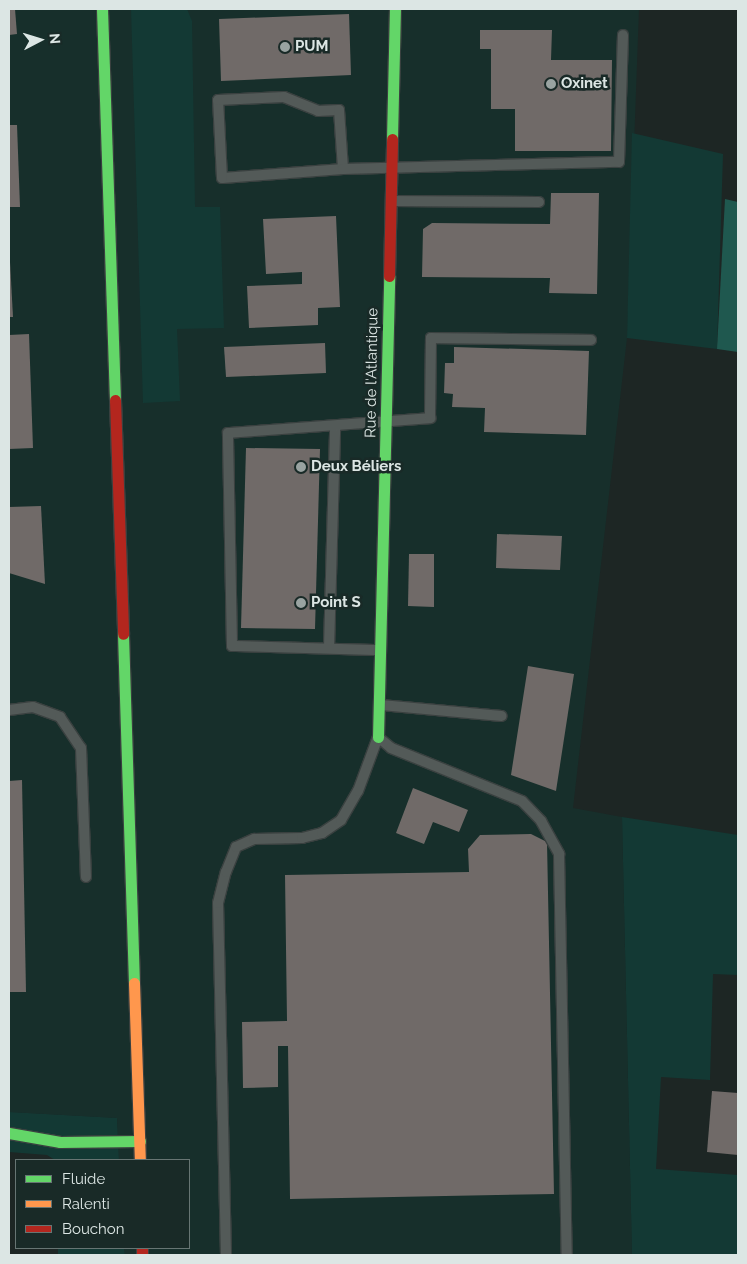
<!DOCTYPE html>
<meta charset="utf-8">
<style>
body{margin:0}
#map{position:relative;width:747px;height:1264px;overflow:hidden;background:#1d2624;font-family:Raleway,sans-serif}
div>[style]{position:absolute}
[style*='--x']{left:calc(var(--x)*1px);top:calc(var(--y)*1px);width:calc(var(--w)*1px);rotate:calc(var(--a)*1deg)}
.built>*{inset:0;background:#172f2b}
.green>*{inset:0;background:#133934}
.forest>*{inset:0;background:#1f584f}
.building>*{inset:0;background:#706a68}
.roads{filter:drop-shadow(1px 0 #3a4140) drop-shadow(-1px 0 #3a4140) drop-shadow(0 1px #3a4140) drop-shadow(0 -1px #3a4140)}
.lane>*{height:10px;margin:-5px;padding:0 5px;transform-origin:5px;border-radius:5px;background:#535a58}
.fast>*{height:11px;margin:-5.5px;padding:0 5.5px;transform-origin:5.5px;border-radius:5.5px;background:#63d668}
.slow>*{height:11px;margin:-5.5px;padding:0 5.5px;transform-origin:5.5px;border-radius:5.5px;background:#ff974d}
.jam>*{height:11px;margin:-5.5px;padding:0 5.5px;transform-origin:5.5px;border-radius:5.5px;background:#b3261e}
.dots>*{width:14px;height:14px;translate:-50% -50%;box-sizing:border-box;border:2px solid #192a27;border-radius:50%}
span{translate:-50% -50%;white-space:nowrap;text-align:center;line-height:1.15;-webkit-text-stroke:5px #192a27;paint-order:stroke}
.poi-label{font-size:15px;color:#dce6e4;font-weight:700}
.left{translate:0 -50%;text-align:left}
.street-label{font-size:15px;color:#dce6e4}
.frame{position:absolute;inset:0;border:10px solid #dce6e4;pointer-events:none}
.legend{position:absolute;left:15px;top:1159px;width:175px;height:90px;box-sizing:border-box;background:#192a27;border:1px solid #677573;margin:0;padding:6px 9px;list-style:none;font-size:15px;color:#dce6e4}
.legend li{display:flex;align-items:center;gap:10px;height:25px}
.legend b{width:25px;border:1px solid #677573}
.north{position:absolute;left:15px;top:15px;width:50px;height:50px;-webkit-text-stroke:4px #192a27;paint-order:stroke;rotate:85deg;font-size:14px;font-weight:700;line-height:20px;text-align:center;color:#dce6e4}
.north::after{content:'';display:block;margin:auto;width:18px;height:22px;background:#dce6e4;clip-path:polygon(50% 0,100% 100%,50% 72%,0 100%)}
</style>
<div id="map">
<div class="built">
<div style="clip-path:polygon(9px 9px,639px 9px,627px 338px,573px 808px,622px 817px,632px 1255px,125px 1255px,124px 1248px,189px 1248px,189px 1160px,119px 1160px,117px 1118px,9px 1112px)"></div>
</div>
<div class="green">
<div style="clip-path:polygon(131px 9px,187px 9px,192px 21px,195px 207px,220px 207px,224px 328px,177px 329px,180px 401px,143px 403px)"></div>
<div style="clip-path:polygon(632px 133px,723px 154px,717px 349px,627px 338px)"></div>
<div style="clip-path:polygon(622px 817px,738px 835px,738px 975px,713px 974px,710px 1080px,661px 1077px,656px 1169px,738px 1175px,738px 1255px,632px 1255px)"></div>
<div style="clip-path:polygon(9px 1112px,117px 1118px,119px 1160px,55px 1160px,47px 1155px,9px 1152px)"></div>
<div style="clip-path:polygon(58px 1248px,124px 1248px,125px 1255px,58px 1255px)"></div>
</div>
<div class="forest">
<div style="clip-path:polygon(725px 199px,738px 202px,738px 352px,717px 349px)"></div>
</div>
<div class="building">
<div style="clip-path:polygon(9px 9px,15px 9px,17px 34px,9px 35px)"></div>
<div style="clip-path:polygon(349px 14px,351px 75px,221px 81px,219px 19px)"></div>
<div style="clip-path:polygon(480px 30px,552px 30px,551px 60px,612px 60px,611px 151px,515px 151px,515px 109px,491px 109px,491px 49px,480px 49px)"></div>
<div style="clip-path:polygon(9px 125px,17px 125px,20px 207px,9px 207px)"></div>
<div style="clip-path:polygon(551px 193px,599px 193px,597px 294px,549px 293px,550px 278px,422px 277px,423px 229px,432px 223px,550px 224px)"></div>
<div style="clip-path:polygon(336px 216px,340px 307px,318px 308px,318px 325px,249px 328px,247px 286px,302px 284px,302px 272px,266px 274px,263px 219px)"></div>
<div style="clip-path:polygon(9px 243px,13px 317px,9px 317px)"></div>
<div style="clip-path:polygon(29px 334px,33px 448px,9px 449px,9px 335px)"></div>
<div style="clip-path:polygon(325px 343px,326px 373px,226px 377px,224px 347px)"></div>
<div style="clip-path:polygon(454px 347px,589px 351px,586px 435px,484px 432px,485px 408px,452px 407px,453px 394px,444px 393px,445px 363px,454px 363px)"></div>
<div style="clip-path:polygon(246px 448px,320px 449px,315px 629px,241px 628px)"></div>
<div style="clip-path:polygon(41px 506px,45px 584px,9px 573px,9px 507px)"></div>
<div style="clip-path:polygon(497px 534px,562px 536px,560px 570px,496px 568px)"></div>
<div style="clip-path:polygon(409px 554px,434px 554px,434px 607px,408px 606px)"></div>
<div style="clip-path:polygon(528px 666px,574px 674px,556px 791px,511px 775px)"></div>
<div style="clip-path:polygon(22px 780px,26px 992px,9px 992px,9px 781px)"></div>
<div style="clip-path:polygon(413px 788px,468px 810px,459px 832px,433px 822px,424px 844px,396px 833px)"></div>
<div style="clip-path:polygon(531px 834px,547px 842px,554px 1194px,290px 1199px,288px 1046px,278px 1046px,278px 1087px,243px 1088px,242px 1022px,287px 1021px,285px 875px,469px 872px,468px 849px,480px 835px)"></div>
<div style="clip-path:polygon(712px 1091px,738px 1093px,738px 1155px,707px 1152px)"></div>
</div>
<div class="roads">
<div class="lane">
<div style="--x:343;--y:169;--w:121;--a:175.7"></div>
<div style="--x:222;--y:178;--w:78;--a:-92.9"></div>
<div style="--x:218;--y:100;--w:66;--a:-2.6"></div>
<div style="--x:284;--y:97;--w:37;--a:22"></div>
<div style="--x:318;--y:111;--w:21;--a:-3"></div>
<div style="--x:339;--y:110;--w:59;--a:86.1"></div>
<div style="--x:343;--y:169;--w:276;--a:-1.5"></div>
<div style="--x:619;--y:162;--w:127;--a:-88.2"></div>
<div style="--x:392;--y:201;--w:147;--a:0.4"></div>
<div style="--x:329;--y:648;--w:221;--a:-88.4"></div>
<div style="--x:378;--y:650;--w:146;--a:-178.4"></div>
<div style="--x:232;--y:646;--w:213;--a:-91.1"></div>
<div style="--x:228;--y:433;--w:203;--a:-4.2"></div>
<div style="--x:430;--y:418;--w:80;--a:-89.3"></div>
<div style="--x:431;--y:338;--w:160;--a:0.7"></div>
<div style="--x:381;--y:705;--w:121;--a:5.2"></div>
<div style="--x:9;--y:710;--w:24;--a:-7"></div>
<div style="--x:33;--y:707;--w:29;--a:20"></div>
<div style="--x:60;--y:717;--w:37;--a:56"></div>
<div style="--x:81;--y:748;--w:129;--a:87.8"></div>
<div style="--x:226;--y:1255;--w:352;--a:-91.3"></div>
<div style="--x:218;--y:903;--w:32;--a:-76"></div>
<div style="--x:226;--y:872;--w:27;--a:-68"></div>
<div style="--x:236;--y:847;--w:20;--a:-24"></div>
<div style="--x:254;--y:839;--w:48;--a:-1.2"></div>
<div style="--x:302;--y:838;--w:21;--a:-14"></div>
<div style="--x:322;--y:833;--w:23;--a:-34"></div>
<div style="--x:341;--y:820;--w:34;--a:-60"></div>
<div style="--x:358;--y:791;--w:58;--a:-69.7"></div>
<div style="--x:378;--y:737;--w:17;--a:40"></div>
<div style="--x:391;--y:748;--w:141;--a:22"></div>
<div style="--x:522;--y:801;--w:28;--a:46"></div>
<div style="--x:541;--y:821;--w:38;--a:61"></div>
<div style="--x:559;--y:854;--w:401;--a:88.9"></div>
</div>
<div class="fast">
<div style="--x:102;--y:9;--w:391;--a:88.1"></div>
<div style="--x:392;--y:139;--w:130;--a:-88.7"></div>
<div style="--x:123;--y:634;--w:349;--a:88.2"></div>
<div style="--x:378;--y:737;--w:461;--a:-88.6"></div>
<div style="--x:9;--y:1133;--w:52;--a:10"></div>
<div style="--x:60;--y:1142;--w:80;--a:-0.7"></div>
</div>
<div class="slow">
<div style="--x:134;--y:983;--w:177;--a:88.1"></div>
</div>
<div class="jam">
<div style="--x:389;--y:276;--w:137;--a:-88.7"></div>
<div style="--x:115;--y:400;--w:234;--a:88"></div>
<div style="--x:142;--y:1248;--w:7;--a:90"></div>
</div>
</div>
<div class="dots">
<div style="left:285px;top:47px;background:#99a3a1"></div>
<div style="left:551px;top:84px;background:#99a3a1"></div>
<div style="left:301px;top:467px;background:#99a3a1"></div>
<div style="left:301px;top:603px;background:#99a3a1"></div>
</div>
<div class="poi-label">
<span class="left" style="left:295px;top:47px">PUM</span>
<span class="left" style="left:561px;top:84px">Oxinet</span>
<span class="left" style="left:311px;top:467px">Deux Béliers</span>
<span class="left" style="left:311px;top:603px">Point S</span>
</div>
<div class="street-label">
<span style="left:372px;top:373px;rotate:-89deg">Rue de l'Atlantique</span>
</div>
<div class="frame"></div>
<ul class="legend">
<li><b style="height:6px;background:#63d668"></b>Fluide</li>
<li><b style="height:6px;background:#ff974d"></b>Ralenti</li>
<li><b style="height:6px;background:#b3261e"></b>Bouchon</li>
</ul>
<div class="north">N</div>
</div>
